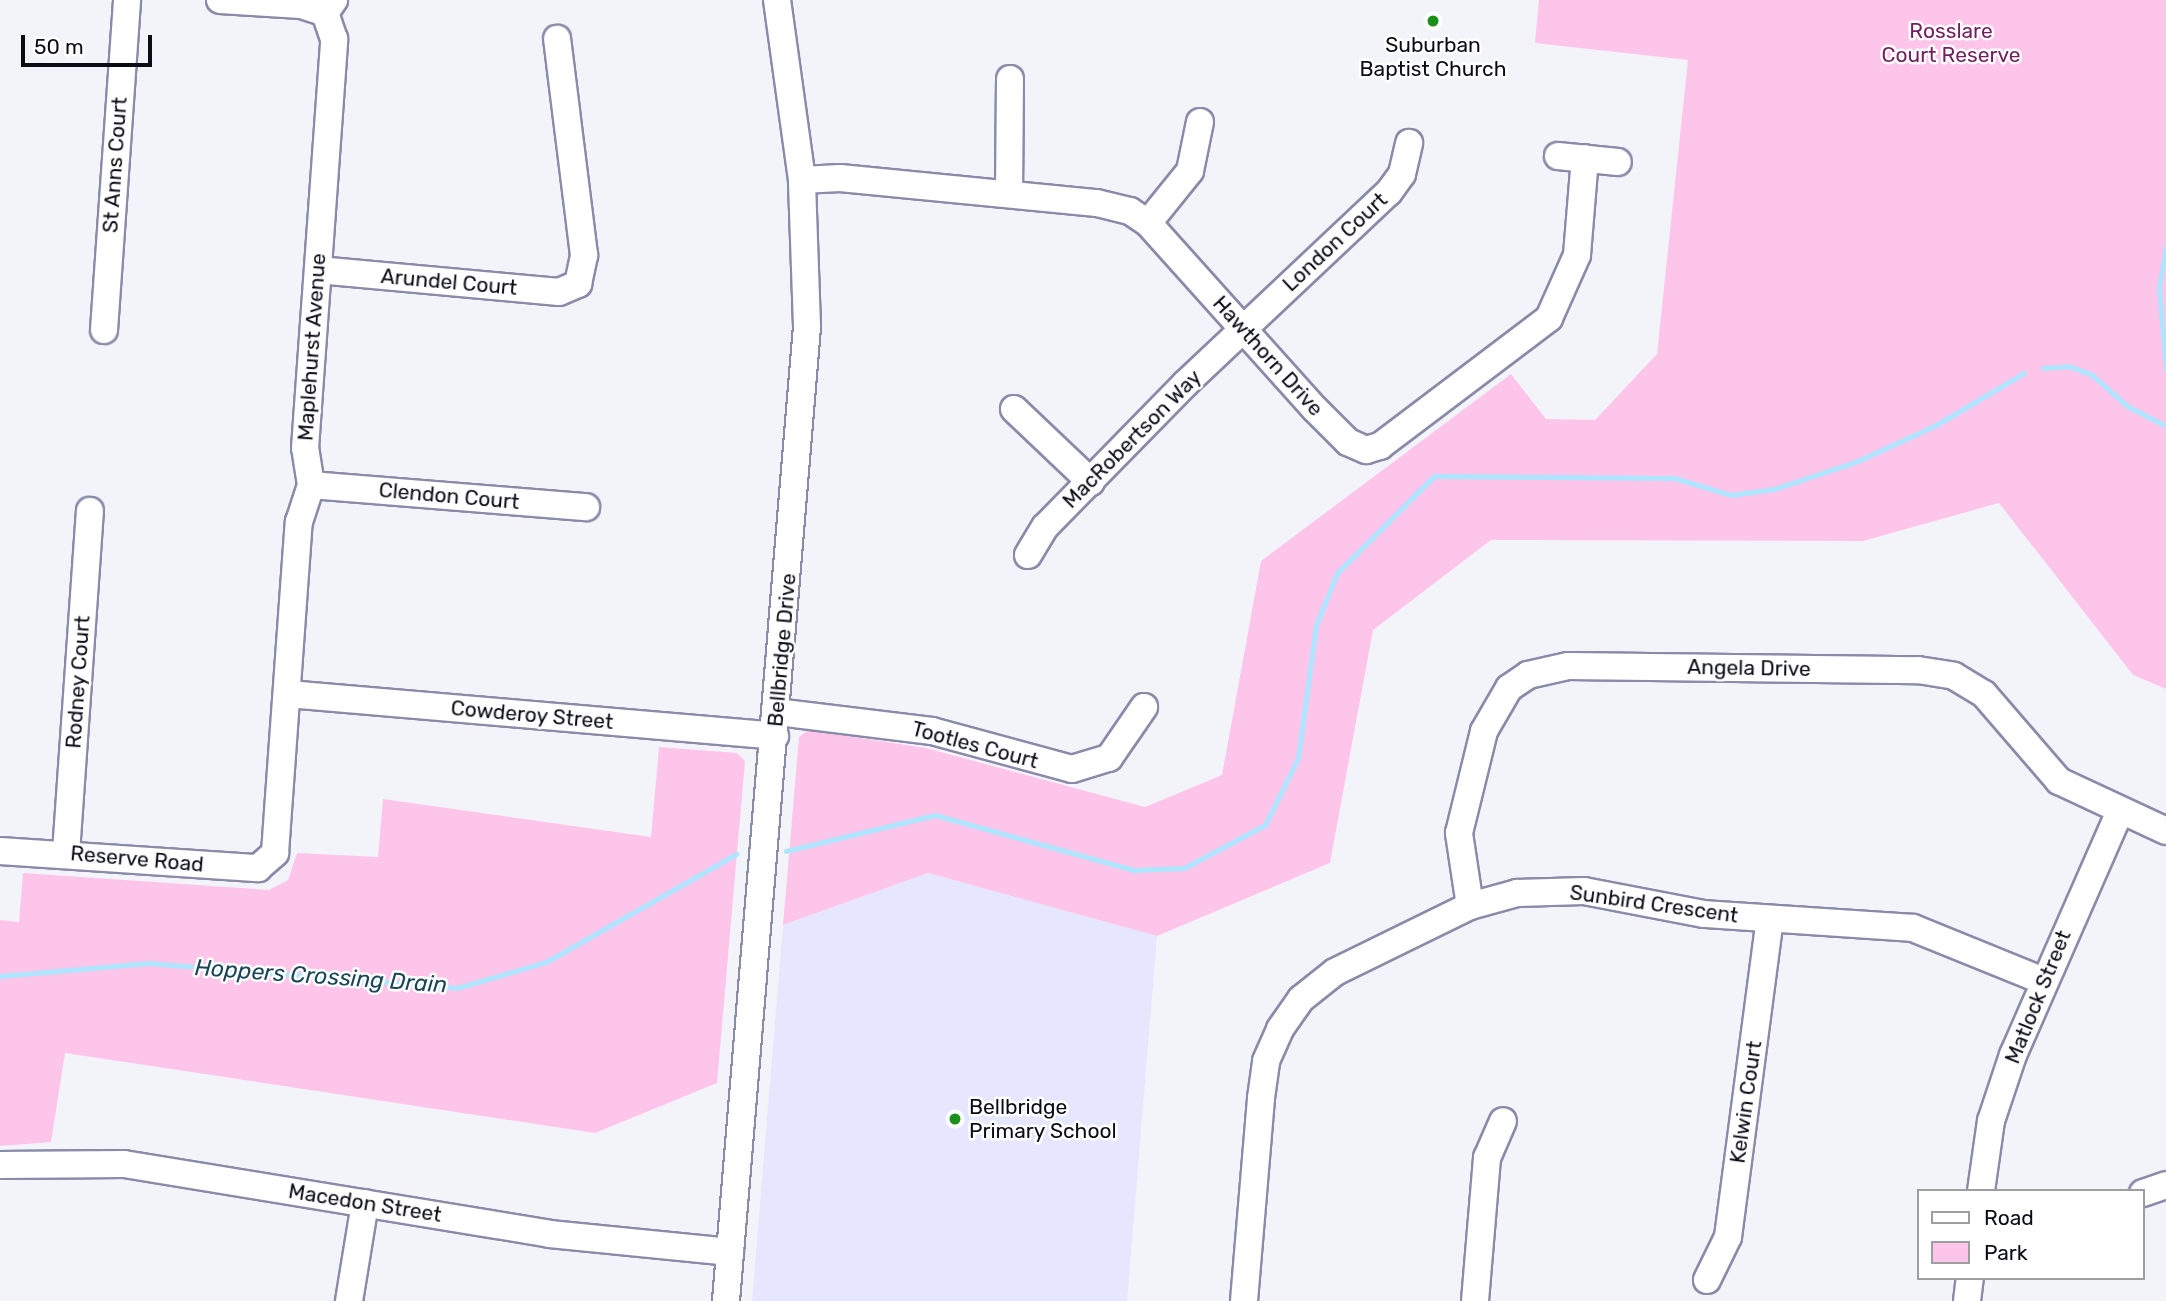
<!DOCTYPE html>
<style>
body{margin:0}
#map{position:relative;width:2166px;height:1301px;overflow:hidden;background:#f3f3fa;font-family:Rubik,sans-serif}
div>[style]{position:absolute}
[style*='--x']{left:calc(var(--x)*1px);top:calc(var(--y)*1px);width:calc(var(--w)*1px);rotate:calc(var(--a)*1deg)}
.built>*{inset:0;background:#e6e7ff}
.green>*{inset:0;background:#fec5eb}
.stream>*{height:5px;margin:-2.5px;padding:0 2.5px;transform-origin:2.5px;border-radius:2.5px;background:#ade6fe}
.roads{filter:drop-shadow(2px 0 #898ba8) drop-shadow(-2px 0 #898ba8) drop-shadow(0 2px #898ba8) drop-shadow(0 -2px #898ba8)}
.minor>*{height:26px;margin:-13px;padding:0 13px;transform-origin:13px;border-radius:13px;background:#fff}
.dots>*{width:19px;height:19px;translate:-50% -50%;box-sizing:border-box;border:4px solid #fff;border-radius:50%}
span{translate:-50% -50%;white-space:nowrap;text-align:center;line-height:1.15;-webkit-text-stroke:5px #fff;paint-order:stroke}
.park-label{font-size:21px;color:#741e60}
.poi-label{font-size:21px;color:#0b0c16}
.left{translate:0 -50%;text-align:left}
.street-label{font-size:21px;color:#0b0c16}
.water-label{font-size:23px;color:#1a4657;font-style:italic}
.legend{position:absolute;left:1917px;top:1189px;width:228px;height:91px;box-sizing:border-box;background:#fff;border:2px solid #9d9ea2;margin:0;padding:9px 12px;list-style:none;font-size:21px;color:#0b0c16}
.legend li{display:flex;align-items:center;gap:14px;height:35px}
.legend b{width:35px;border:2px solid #9d9ea2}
.scale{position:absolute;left:21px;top:35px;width:131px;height:32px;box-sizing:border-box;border:4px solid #0b0c16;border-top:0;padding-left:9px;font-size:21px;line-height:24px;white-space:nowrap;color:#0b0c16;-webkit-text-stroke:5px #fff;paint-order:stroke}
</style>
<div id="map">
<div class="built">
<div style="clip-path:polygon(928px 873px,1157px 936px,1127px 1301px,752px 1301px,783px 925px)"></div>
</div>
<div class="green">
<div style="clip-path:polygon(1539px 0,2166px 0,2166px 689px,2133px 675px,1999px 503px,1863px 541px,1491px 540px,1373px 630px,1330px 863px,1157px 936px,928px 873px,783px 925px,799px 737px,808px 730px,926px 748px,1145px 807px,1222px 775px,1261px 561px,1511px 374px,1546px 419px,1595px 420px,1657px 354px,1688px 60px,1535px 43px)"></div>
<div style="clip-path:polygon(659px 747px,737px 753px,745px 761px,717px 1083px,595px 1133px,65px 1053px,51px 1142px,0 1146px,0 920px,19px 922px,23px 873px,269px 890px,288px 880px,297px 853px,378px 857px,383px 799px,651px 837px)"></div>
</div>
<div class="stream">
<div style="--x:2166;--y:246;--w:43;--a:99.5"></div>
<div style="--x:2159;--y:288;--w:82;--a:85.1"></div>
<div style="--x:2043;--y:368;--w:26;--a:-4"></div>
<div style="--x:2069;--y:366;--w:25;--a:21"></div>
<div style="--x:2092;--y:375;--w:47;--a:41.5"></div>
<div style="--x:2127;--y:406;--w:44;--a:27.1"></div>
<div style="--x:786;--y:851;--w:153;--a:-13.6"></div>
<div style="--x:935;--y:815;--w:205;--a:15.5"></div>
<div style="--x:1133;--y:870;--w:51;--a:-2.2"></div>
<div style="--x:1184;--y:868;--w:92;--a:-28"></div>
<div style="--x:1265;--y:825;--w:75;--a:-63.8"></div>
<div style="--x:1298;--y:758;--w:134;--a:-82.3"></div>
<div style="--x:1316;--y:625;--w:56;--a:-68"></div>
<div style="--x:1337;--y:573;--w:137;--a:-45"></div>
<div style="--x:1434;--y:476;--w:240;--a:0.5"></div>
<div style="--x:1674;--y:478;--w:59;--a:16.6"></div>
<div style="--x:1731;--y:495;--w:43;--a:-7.9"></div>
<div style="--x:1774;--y:489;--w:89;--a:-18.4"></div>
<div style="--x:1858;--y:461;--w:86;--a:-24.8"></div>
<div style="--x:1936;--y:425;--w:102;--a:-30.6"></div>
<div style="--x:0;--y:976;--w:149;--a:-5"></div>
<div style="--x:148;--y:963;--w:310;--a:4.6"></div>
<div style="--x:457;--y:988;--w:93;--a:-16.3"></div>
<div style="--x:546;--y:962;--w:219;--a:-29.6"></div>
</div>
<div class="roads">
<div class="minor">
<div style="--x:220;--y:0;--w:81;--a:3.5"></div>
<div style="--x:301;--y:5;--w:25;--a:18"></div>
<div style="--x:1558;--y:156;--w:60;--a:5.7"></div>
<div style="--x:802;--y:180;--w:38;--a:-3"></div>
<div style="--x:840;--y:178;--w:258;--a:5.6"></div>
<div style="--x:1097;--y:203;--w:34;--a:14"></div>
<div style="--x:1130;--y:211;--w:22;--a:34"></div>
<div style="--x:1148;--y:223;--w:250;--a:48.1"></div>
<div style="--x:1315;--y:409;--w:47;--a:45"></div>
<div style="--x:1348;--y:442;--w:20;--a:24"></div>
<div style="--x:1366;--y:450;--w:15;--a:-16"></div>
<div style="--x:1380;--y:446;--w:212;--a:-37.1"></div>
<div style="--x:1549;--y:318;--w:69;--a:-66"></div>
<div style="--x:1577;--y:255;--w:97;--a:-85.3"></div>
<div style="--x:1009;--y:194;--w:115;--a:-89.5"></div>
<div style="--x:1148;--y:223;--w:67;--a:-51.1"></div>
<div style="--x:1190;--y:171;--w:50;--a:-78.5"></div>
<div style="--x:318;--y:270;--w:242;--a:5.2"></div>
<div style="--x:559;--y:292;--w:21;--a:-23"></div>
<div style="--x:578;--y:284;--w:30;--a:-78"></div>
<div style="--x:584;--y:255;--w:218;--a:-97.1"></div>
<div style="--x:104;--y:330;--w:331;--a:-86"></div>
<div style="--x:1014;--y:409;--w:106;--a:43.5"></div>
<div style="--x:311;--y:485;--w:276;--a:4.6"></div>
<div style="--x:1028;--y:555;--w:33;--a:-59"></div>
<div style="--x:1045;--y:527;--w:200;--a:-45.6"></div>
<div style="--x:1185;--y:384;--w:280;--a:-43.3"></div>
<div style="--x:1389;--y:192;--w:22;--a:-54"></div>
<div style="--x:1402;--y:174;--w:32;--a:-77"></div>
<div style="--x:288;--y:694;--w:489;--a:4.9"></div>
<div style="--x:777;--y:712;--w:156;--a:7"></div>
<div style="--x:932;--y:731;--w:145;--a:15.2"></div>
<div style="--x:1072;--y:769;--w:39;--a:-17"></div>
<div style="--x:1109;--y:758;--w:62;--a:-55.5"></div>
<div style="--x:0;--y:851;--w:259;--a:3.8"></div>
<div style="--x:258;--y:868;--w:23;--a:-41"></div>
<div style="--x:275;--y:853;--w:332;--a:-85.9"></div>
<div style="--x:299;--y:522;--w:39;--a:-72"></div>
<div style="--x:311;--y:485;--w:37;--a:-99"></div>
<div style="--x:305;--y:448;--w:410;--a:-85.9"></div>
<div style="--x:334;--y:39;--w:28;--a:-109"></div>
<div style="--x:325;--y:13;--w:16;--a:-55"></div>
<div style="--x:66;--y:853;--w:343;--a:-86"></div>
<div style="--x:1470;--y:906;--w:74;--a:-98.6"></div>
<div style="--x:1459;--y:833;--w:105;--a:-76.2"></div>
<div style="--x:1484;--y:731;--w:50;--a:-59.8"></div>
<div style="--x:1509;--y:688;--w:23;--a:-34"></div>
<div style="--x:1528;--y:675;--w:41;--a:-12.7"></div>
<div style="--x:1568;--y:666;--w:350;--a:0.7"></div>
<div style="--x:1918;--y:670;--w:36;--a:9"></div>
<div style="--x:1954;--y:676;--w:35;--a:31"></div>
<div style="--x:1984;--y:694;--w:115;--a:49.2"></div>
<div style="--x:2059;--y:781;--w:118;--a:25"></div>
<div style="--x:0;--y:1165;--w:124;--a:-0.5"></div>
<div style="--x:124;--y:1164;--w:432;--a:9.3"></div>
<div style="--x:550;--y:1234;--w:181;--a:5.7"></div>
<div style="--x:1981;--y:1191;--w:71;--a:-81.9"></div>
<div style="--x:1991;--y:1121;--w:70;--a:-71.6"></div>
<div style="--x:2013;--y:1055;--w:266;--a:-66.3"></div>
<div style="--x:2143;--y:1193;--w:24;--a:-19"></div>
<div style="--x:1707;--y:1280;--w:48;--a:-64"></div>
<div style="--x:1728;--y:1237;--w:320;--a:-82.5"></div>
<div style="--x:349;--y:1301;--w:99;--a:-80.7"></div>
<div style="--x:726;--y:1301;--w:978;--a:-85.25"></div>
<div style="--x:807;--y:326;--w:146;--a:-92"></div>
<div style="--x:802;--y:180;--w:182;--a:-97.9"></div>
<div style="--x:1244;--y:1301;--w:204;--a:-85.2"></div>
<div style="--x:1261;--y:1098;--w:37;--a:-82"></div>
<div style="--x:1266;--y:1061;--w:35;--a:-66"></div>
<div style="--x:1280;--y:1029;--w:37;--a:-55"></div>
<div style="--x:1301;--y:999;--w:43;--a:-38.5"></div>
<div style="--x:1335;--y:972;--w:150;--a:-26.1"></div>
<div style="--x:1470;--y:906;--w:49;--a:-15.5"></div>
<div style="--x:1517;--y:893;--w:67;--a:-1.7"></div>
<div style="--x:1584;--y:891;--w:122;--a:10.9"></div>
<div style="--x:1704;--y:914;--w:209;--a:3.8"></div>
<div style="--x:1913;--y:928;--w:138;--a:22.1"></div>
<div style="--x:1475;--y:1301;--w:144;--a:-85.2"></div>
<div style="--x:1487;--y:1158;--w:40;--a:-66.6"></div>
<div style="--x:1967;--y:1301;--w:23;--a:-83"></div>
</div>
</div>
<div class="dots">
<div style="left:1433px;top:21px;background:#1a901b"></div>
<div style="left:955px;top:1119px;background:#1a901b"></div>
</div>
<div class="park-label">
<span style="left:1951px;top:43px">Rosslare<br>Court Reserve</span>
</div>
<div class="poi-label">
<span style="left:1433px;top:57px">Suburban<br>Baptist Church</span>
<span class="left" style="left:969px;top:1119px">Bellbridge<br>Primary School</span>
</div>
<div class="street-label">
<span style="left:115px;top:165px;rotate:-86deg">St Anns Court</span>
<span style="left:1335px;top:242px;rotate:-43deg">London Court</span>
<span style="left:449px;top:282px;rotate:5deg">Arundel Court</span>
<span style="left:312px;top:347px;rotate:-86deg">Maplehurst Avenue</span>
<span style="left:1268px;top:356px;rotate:48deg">Hawthorn Drive</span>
<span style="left:1132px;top:439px;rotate:-45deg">MacRobertson Way</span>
<span style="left:449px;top:496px;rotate:5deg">Clendon Court</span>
<span style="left:782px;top:650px;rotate:-85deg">Bellbridge Drive</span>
<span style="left:1749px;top:668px;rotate:1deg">Angela Drive</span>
<span style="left:78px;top:682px;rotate:-86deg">Rodney Court</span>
<span style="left:532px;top:715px;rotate:5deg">Cowderoy Street</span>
<span style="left:975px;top:745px;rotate:15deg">Tootles Court</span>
<span style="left:137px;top:859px;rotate:5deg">Reserve Road</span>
<span style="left:1654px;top:904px;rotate:8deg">Sunbird Crescent</span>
<span style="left:2038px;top:997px;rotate:-68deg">Matlock Street</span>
<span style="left:1746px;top:1102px;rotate:-82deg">Kelwin Court</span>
<span style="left:365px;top:1203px;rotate:9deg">Macedon Street</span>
</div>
<div class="water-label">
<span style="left:321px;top:976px;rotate:4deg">Hoppers Crossing Drain</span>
</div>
<ul class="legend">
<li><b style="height:9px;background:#fff"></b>Road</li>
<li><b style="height:19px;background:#fec5eb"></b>Park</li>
</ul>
<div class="scale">50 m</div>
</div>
